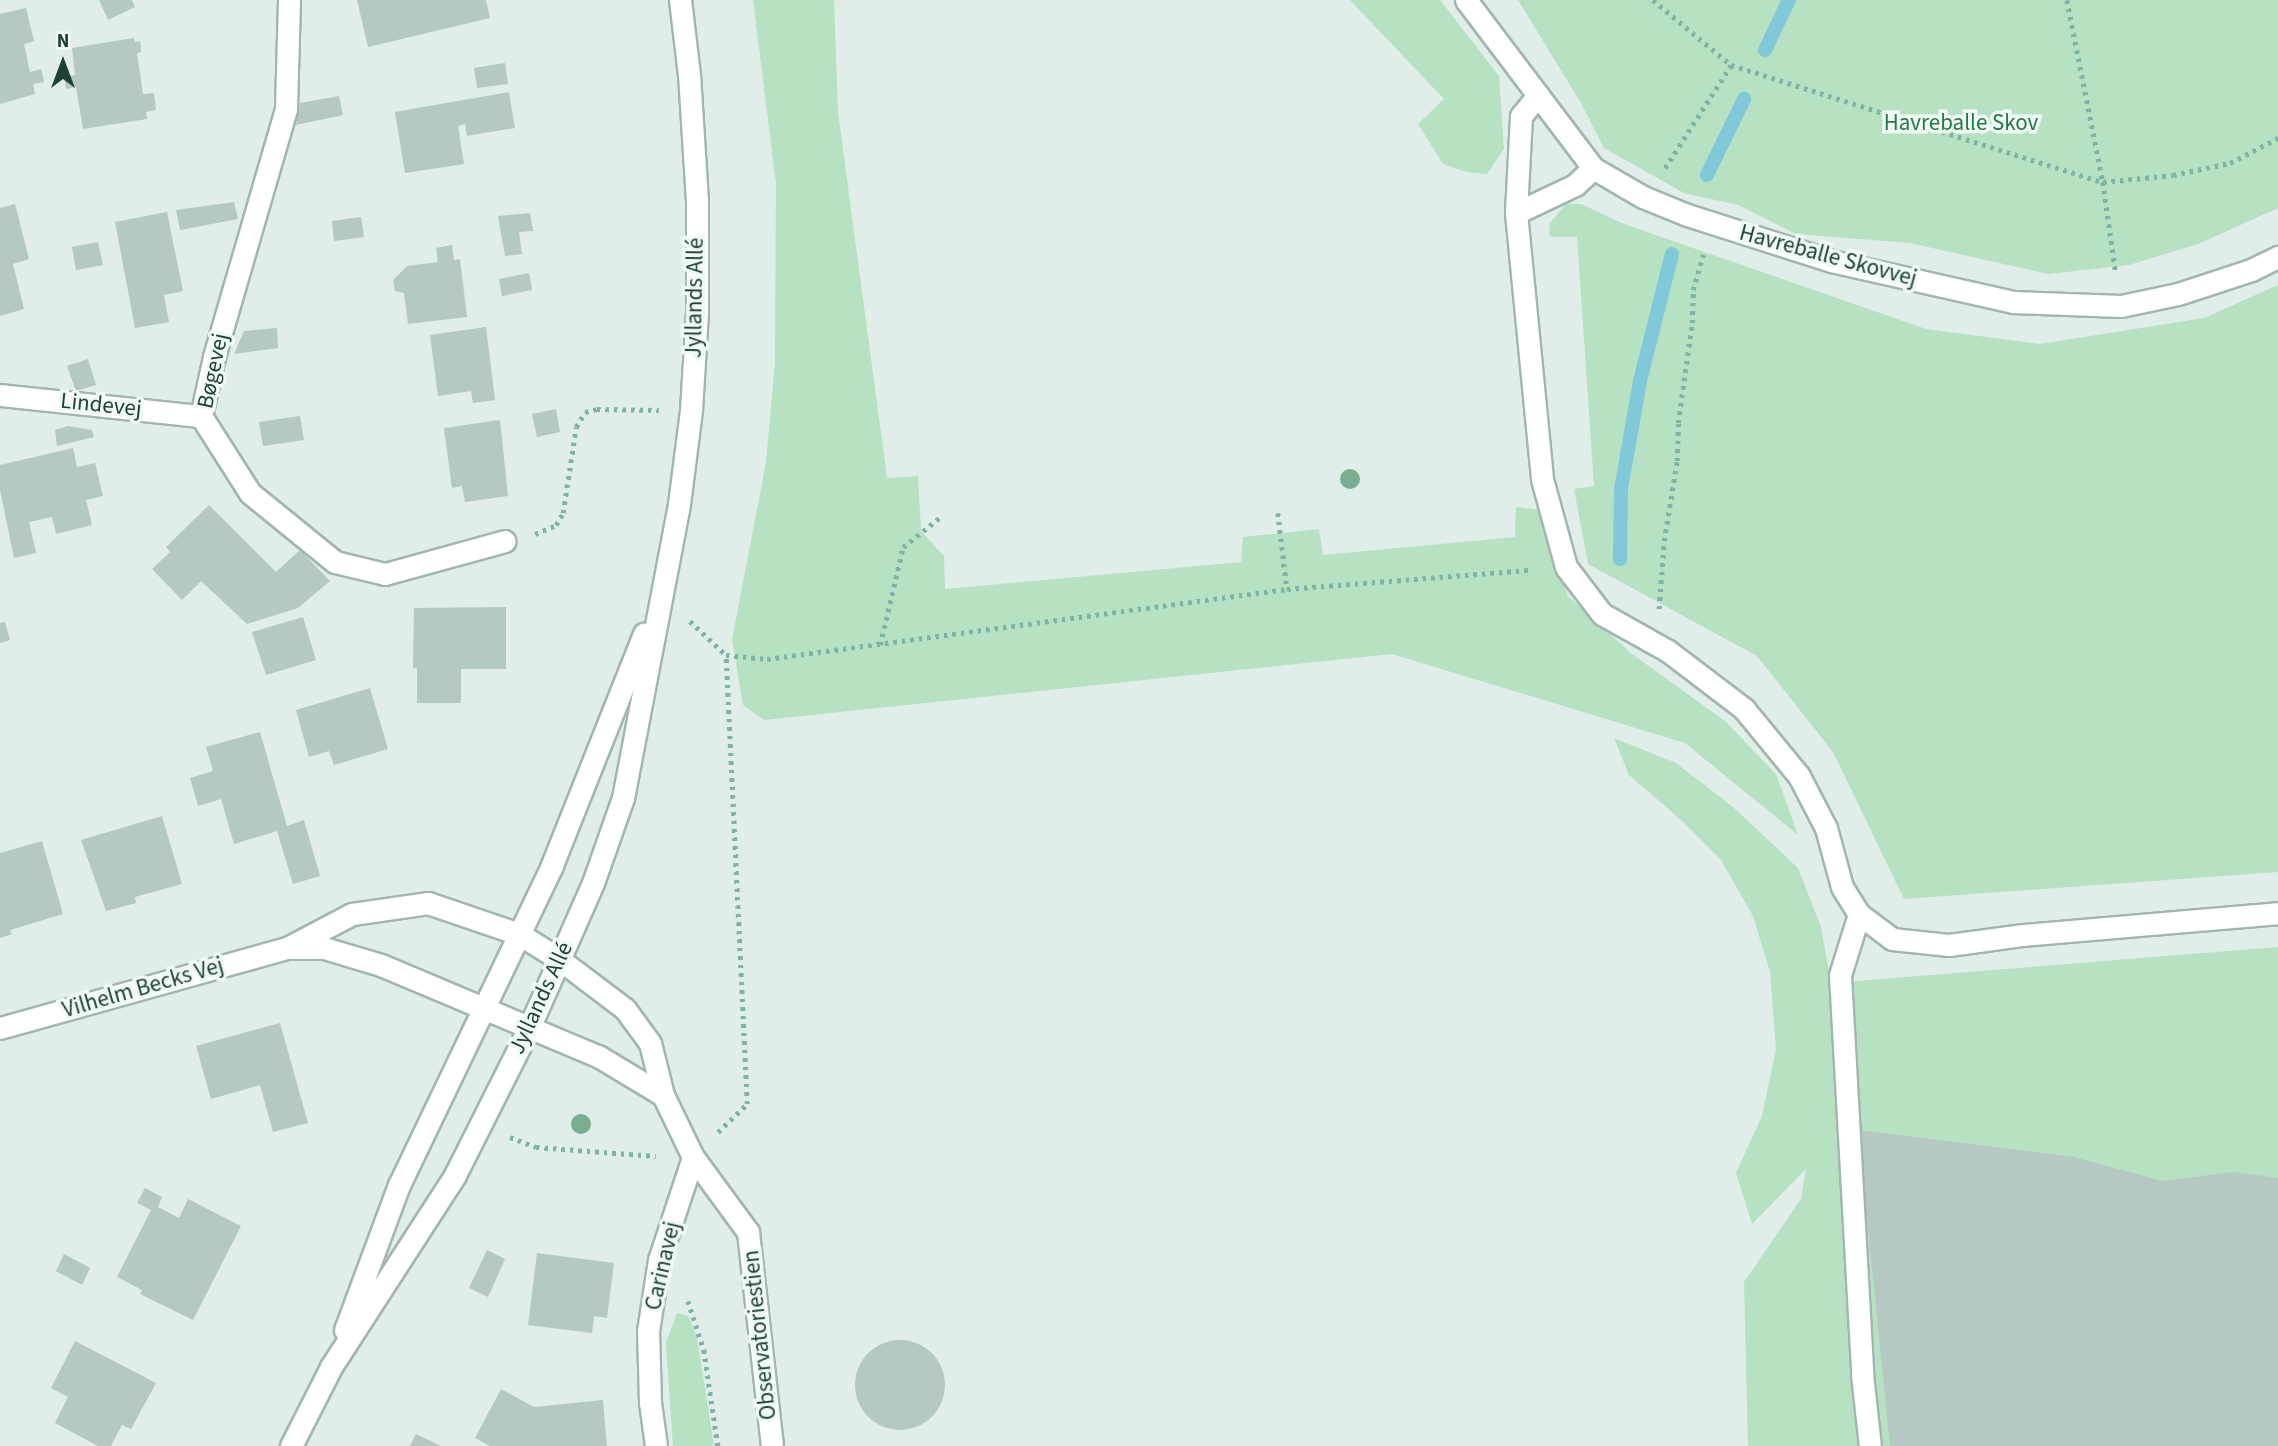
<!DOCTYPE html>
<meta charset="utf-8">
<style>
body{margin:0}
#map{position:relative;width:2278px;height:1446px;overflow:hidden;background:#e0ede8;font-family:"Source Sans 3",sans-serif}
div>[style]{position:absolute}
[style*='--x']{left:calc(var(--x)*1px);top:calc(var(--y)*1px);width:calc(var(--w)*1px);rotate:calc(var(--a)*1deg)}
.green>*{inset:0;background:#b6e1c3}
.stream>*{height:14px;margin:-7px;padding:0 7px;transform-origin:7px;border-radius:7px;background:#81c8d9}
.building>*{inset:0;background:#b5c8c1}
.round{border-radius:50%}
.path>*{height:4.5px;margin-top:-2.25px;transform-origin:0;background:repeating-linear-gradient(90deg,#7db4a5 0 3.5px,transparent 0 8.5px)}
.roads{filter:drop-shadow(2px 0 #a2b6b0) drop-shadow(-2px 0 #a2b6b0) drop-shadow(0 2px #a2b6b0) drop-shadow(0 -2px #a2b6b0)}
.minor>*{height:21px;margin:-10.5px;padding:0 10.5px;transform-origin:10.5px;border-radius:10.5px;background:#fff}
.trees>*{width:20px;height:20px;margin:-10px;border-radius:50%;background:#79ae91}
span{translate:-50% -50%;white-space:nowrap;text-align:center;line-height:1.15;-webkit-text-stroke:7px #f1f9f5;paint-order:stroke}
.park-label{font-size:23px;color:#247b49}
.street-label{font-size:23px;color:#1f4038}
.north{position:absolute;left:28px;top:28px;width:70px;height:70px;-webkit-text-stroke:5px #f1f9f5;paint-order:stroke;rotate:0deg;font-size:19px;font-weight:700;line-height:28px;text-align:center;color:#1f4038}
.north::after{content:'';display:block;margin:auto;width:24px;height:32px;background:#1f4038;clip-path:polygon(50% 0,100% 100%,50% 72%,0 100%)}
</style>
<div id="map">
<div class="green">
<div style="clip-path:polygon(753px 0,834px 0,838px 112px,887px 478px,918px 476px,921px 531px,944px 556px,945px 589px,1241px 562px,1243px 537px,1319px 529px,1323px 555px,1515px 537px,1516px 507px,1539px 510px,1568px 596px,1632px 654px,1725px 721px,1776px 774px,1798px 835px,1685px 743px,1392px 654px,764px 720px,743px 705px,732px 640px,766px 462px,775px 361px,776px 184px)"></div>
<div style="clip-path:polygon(1350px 0,1440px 0,1499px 76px,1504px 149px,1487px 174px,1466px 172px,1443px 164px,1418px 124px,1444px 99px)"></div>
<div style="clip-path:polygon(1518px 0,2278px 0,2278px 208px,2198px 244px,2129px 265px,2048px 274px,1910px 243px,1796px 234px,1738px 205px,1684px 193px,1604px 148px,1581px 103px)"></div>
<div style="clip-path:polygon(1566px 204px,1581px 204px,1624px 224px,1926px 329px,2040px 344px,2204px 318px,2278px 285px,2278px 872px,1904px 899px,1833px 752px,1757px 656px,1588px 564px,1574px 489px,1594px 486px,1577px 237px,1551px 237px,1549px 234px,1550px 223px)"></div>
<div style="clip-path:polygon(1614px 738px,1676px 763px,1733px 807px,1798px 868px,1821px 927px,1831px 983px,2278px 947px,2278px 1446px,1748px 1446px,1744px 1282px,1801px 1199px,1806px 1169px,1752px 1224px,1736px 1173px,1762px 1116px,1776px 1049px,1770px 972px,1753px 916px,1721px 860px,1680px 819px,1629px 775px)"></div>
<div style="clip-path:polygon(677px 1313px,688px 1316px,697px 1337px,714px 1446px,673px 1446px,666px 1343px)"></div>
</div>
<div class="stream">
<div style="--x:1765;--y:50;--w:55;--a:-64.4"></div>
<div style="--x:1707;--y:175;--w:85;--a:-64"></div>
<div style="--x:1620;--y:559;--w:70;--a:-89.2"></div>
<div style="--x:1621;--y:489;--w:110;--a:-80"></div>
<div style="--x:1640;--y:381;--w:131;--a:-75.9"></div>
</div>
<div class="building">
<div style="clip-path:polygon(99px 0,132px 0,135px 7px,108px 20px)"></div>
<div style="clip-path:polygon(357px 0,486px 0,490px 18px,368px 47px)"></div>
<div style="clip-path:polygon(26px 8px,34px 41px,24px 44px,30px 72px,41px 69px,44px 82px,33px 84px,35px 94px,0 104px,0 14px)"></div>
<div style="clip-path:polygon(134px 38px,135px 42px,140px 41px,141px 48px,141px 52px,137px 53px,143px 94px,154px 93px,156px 110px,146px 112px,147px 119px,83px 129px,76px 87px,66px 89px,64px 77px,75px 75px,72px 48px)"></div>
<div style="clip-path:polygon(505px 63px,508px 84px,477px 88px,474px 68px)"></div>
<div style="clip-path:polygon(509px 92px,515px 128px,467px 136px,465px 124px,458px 126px,464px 164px,405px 173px,395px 112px)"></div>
<div style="clip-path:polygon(339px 96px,343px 115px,296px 125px,300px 103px)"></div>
<div style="clip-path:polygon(234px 202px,238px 219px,180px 230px,176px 210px)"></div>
<div style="clip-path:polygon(15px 204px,29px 259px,13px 264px,24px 309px,0 316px,0 208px)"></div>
<div style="clip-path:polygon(167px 212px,183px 291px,164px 295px,169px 322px,135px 328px,115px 222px)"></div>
<div style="clip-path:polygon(530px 213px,533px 231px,519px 232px,522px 254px,505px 256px,498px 216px)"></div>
<div style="clip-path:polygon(361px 217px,364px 237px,334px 241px,332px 221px)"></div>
<div style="clip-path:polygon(98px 242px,103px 265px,76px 270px,72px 247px)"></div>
<div style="clip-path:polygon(452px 245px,454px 260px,460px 259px,467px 317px,408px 324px,404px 293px,395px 291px,393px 280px,407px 266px,438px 262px,436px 248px)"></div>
<div style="clip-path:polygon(529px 273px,532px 290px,502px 296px,499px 279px)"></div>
<div style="clip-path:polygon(486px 327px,495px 400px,473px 403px,471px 391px,438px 396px,430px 335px)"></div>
<div style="clip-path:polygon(277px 328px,278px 348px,234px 354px,244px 331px)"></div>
<div style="clip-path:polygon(88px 359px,96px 385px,76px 391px,67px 366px)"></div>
<div style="clip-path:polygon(556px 409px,560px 432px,537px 437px,532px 414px)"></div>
<div style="clip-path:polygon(300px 416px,304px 440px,263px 446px,259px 422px)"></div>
<div style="clip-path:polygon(500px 420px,508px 496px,465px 502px,462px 486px,452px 488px,444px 428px)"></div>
<div style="clip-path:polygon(68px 426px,92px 430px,94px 437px,57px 446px,55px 430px)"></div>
<div style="clip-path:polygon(73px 448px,77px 467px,95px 463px,103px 496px,86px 500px,92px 525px,56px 534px,52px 517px,29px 522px,36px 553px,14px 558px,0 490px,0 465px)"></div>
<div style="clip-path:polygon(209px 505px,276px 572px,300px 550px,330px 581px,298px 608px,247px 624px,201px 581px,182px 600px,152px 569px,170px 552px,166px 547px)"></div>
<div style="clip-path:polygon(506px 607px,506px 669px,461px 669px,461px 703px,417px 703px,417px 668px,413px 668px,414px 608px)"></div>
<div style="clip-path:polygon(303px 617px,316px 660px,266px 675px,252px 632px)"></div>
<div style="clip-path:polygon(5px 622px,10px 640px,0 643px,0 623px)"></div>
<div style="clip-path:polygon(370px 688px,388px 749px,334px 765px,329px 751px,309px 757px,296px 710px)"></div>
<div style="clip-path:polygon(260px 732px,287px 826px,304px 820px,320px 876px,293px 884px,277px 831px,234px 844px,221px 799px,198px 806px,190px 778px,213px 771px,206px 747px)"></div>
<div style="clip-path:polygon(162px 816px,182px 884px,135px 897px,136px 903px,106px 911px,81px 840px)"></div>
<div style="clip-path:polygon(42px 841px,63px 914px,10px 930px,12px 934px,0 938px,0 853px)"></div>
<div style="clip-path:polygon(280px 1023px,308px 1123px,273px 1132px,260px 1085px,211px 1099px,196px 1046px)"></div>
<div style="clip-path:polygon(1858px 1130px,2074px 1157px,2162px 1181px,2233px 1172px,2278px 1178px,2278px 1446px,1890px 1446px)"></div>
<div style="clip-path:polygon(145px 1188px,162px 1197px,158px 1207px,179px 1218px,188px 1199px,241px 1226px,193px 1320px,140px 1294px,142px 1290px,117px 1277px,151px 1210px,137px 1203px)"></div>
<div style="clip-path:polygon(487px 1250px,505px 1259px,488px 1297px,469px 1288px)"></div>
<div style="clip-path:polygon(537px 1253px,614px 1263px,607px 1318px,594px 1316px,592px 1333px,528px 1325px)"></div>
<div style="clip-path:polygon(64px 1254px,90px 1268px,82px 1285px,56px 1271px)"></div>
<div class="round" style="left:855px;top:1340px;width:90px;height:90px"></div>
<div style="clip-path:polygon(75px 1341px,156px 1383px,131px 1429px,122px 1425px,111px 1446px,98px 1446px,55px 1423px,68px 1397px,51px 1388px)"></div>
<div style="clip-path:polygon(501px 1389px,534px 1407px,603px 1400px,607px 1446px,490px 1446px,475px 1438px)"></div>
<div style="clip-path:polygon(416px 1434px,441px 1446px,410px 1446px)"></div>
</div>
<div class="path">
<div style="--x:1653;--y:0;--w:102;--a:39.8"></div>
<div style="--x:1731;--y:65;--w:390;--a:17.5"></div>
<div style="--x:2103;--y:182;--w:70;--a:-5.7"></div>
<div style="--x:2173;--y:175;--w:58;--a:-11.9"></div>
<div style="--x:2230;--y:163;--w:54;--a:-27.5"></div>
<div style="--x:2067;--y:0;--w:186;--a:78.8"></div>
<div style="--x:2103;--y:182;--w:93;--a:82"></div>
<div style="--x:1665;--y:168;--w:122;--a:-57.3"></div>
<div style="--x:1278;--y:513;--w:77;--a:83.2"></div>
<div style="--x:535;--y:534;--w:23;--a:-23"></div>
<div style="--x:556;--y:525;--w:14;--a:-60"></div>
<div style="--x:563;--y:513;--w:87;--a:-81.4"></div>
<div style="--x:576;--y:427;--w:17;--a:-59"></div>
<div style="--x:585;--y:412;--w:12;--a:-14"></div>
<div style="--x:597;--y:409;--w:62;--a:0.9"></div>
<div style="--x:1659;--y:609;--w:68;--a:-85.8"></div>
<div style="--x:1664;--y:541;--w:81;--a:-80.8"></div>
<div style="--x:1677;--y:461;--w:38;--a:-88"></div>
<div style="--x:1678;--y:423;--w:101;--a:-82"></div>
<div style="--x:1692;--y:323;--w:33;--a:-88"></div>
<div style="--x:1693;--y:290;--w:37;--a:-74"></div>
<div style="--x:690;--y:621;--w:50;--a:43.4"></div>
<div style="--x:726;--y:655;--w:41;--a:5.6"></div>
<div style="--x:767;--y:659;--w:525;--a:-7.67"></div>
<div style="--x:1287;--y:589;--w:245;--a:-4.5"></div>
<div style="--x:880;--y:645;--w:101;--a:-76.8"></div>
<div style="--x:903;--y:547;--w:50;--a:-38.5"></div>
<div style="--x:718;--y:1132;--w:40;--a:-44"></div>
<div style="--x:747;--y:1104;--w:449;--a:-92.7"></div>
<div style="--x:510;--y:1137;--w:28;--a:21"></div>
<div style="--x:536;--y:1147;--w:120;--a:4.3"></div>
<div style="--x:688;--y:1301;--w:52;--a:71.9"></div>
<div style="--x:704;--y:1350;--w:97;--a:81.7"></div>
</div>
<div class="roads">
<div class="minor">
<div style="--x:289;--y:0;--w:109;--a:91.6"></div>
<div style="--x:286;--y:109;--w:258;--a:106.2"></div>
<div style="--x:214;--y:357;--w:60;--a:102.4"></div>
<div style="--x:201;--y:416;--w:91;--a:57.5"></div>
<div style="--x:250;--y:493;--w:109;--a:39.1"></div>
<div style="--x:335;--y:562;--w:51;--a:13.5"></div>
<div style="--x:385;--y:574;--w:124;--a:-15.4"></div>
<div style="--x:1466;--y:0;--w:211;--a:52.9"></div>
<div style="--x:1593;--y:168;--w:58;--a:30.1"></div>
<div style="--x:1643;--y:197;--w:48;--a:22.2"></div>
<div style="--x:1687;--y:215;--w:151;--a:17.7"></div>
<div style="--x:1831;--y:261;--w:187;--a:12.7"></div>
<div style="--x:2013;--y:302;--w:108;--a:2.1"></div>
<div style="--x:2121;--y:306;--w:58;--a:-11.9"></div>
<div style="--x:2178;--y:294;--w:77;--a:-18.2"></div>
<div style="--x:2251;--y:270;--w:30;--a:-26"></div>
<div style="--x:1538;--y:95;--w:27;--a:129"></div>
<div style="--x:1521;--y:116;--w:97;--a:93"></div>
<div style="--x:1516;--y:213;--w:267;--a:84.4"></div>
<div style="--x:1542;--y:479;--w:91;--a:74.7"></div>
<div style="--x:1566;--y:567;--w:59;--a:52.5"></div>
<div style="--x:1602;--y:614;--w:76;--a:29.3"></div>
<div style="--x:1668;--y:651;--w:96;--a:37.3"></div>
<div style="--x:1744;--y:709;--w:87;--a:50.6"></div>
<div style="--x:1799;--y:776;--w:59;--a:62.6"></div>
<div style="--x:1826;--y:828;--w:61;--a:74.8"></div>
<div style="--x:1842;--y:887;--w:32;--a:58"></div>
<div style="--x:1859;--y:914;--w:41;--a:37.1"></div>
<div style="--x:1892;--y:939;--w:57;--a:6"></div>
<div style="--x:1949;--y:945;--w:75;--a:-7.7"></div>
<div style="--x:2023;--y:935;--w:256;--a:-4.9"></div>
<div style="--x:1516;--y:213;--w:65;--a:-25.4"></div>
<div style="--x:1575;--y:185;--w:25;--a:-43"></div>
<div style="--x:0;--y:395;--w:202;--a:6"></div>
<div style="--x:1859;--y:914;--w:64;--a:107.3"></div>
<div style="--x:1840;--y:975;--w:400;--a:86.8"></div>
<div style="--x:1862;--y:1374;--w:72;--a:83.7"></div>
<div style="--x:289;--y:948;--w:35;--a:0"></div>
<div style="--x:324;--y:948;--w:59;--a:16.6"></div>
<div style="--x:381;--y:965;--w:235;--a:22.8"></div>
<div style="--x:598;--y:1056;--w:76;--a:31"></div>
<div style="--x:0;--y:1028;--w:298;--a:-15.6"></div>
<div style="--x:287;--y:948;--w:73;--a:-27.6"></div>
<div style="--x:352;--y:914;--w:77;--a:-8.2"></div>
<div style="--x:428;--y:903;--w:96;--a:18.8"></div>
<div style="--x:519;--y:934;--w:47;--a:32"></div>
<div style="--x:559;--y:959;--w:83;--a:37.1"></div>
<div style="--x:625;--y:1009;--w:42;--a:53.7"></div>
<div style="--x:650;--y:1043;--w:54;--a:76"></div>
<div style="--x:663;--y:1095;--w:69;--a:64.2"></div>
<div style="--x:693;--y:1157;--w:93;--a:53.7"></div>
<div style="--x:748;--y:1232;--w:215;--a:83.6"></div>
<div style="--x:345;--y:1330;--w:155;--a:-69.6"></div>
<div style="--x:399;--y:1185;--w:355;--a:-64.4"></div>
<div style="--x:552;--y:865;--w:249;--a:-68.3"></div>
<div style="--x:291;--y:1446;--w:89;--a:-63.1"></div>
<div style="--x:331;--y:1367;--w:229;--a:-57.1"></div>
<div style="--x:455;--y:1175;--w:165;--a:-63.3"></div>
<div style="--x:529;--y:1028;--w:158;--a:-66.2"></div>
<div style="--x:593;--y:883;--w:90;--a:-70.6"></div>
<div style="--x:623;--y:798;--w:299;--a:-79.2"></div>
<div style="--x:679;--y:504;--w:95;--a:-82.7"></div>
<div style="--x:691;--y:410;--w:98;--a:-86.5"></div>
<div style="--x:697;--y:312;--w:111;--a:-90"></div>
<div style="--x:697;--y:201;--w:126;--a:-93.6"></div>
<div style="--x:689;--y:75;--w:76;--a:-96.8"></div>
<div style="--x:656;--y:1446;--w:44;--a:-97.8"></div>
<div style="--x:650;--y:1402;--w:71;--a:-91.6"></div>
<div style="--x:648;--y:1331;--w:72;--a:-81.2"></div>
<div style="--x:659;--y:1260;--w:108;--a:-71.7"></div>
</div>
</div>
<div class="trees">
<div style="left:1350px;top:479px"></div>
<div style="left:581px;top:1124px"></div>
</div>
<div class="park-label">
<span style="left:1961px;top:123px">Havreballe Skov</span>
</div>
<div class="street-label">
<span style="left:1828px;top:256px;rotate:15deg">Havreballe Skovvej</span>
<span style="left:695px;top:298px;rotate:-89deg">Jyllands Allé</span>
<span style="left:213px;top:371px;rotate:-78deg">Bøgevej</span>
<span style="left:101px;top:405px;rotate:6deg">Lindevej</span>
<span style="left:143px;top:988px;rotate:-16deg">Vilhelm Becks Vej</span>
<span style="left:541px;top:998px;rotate:-65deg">Jyllands Allé</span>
<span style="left:663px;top:1266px;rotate:-77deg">Carinavej</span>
<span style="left:760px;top:1335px;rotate:-96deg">Observatoriestien</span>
</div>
<div class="north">N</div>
</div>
